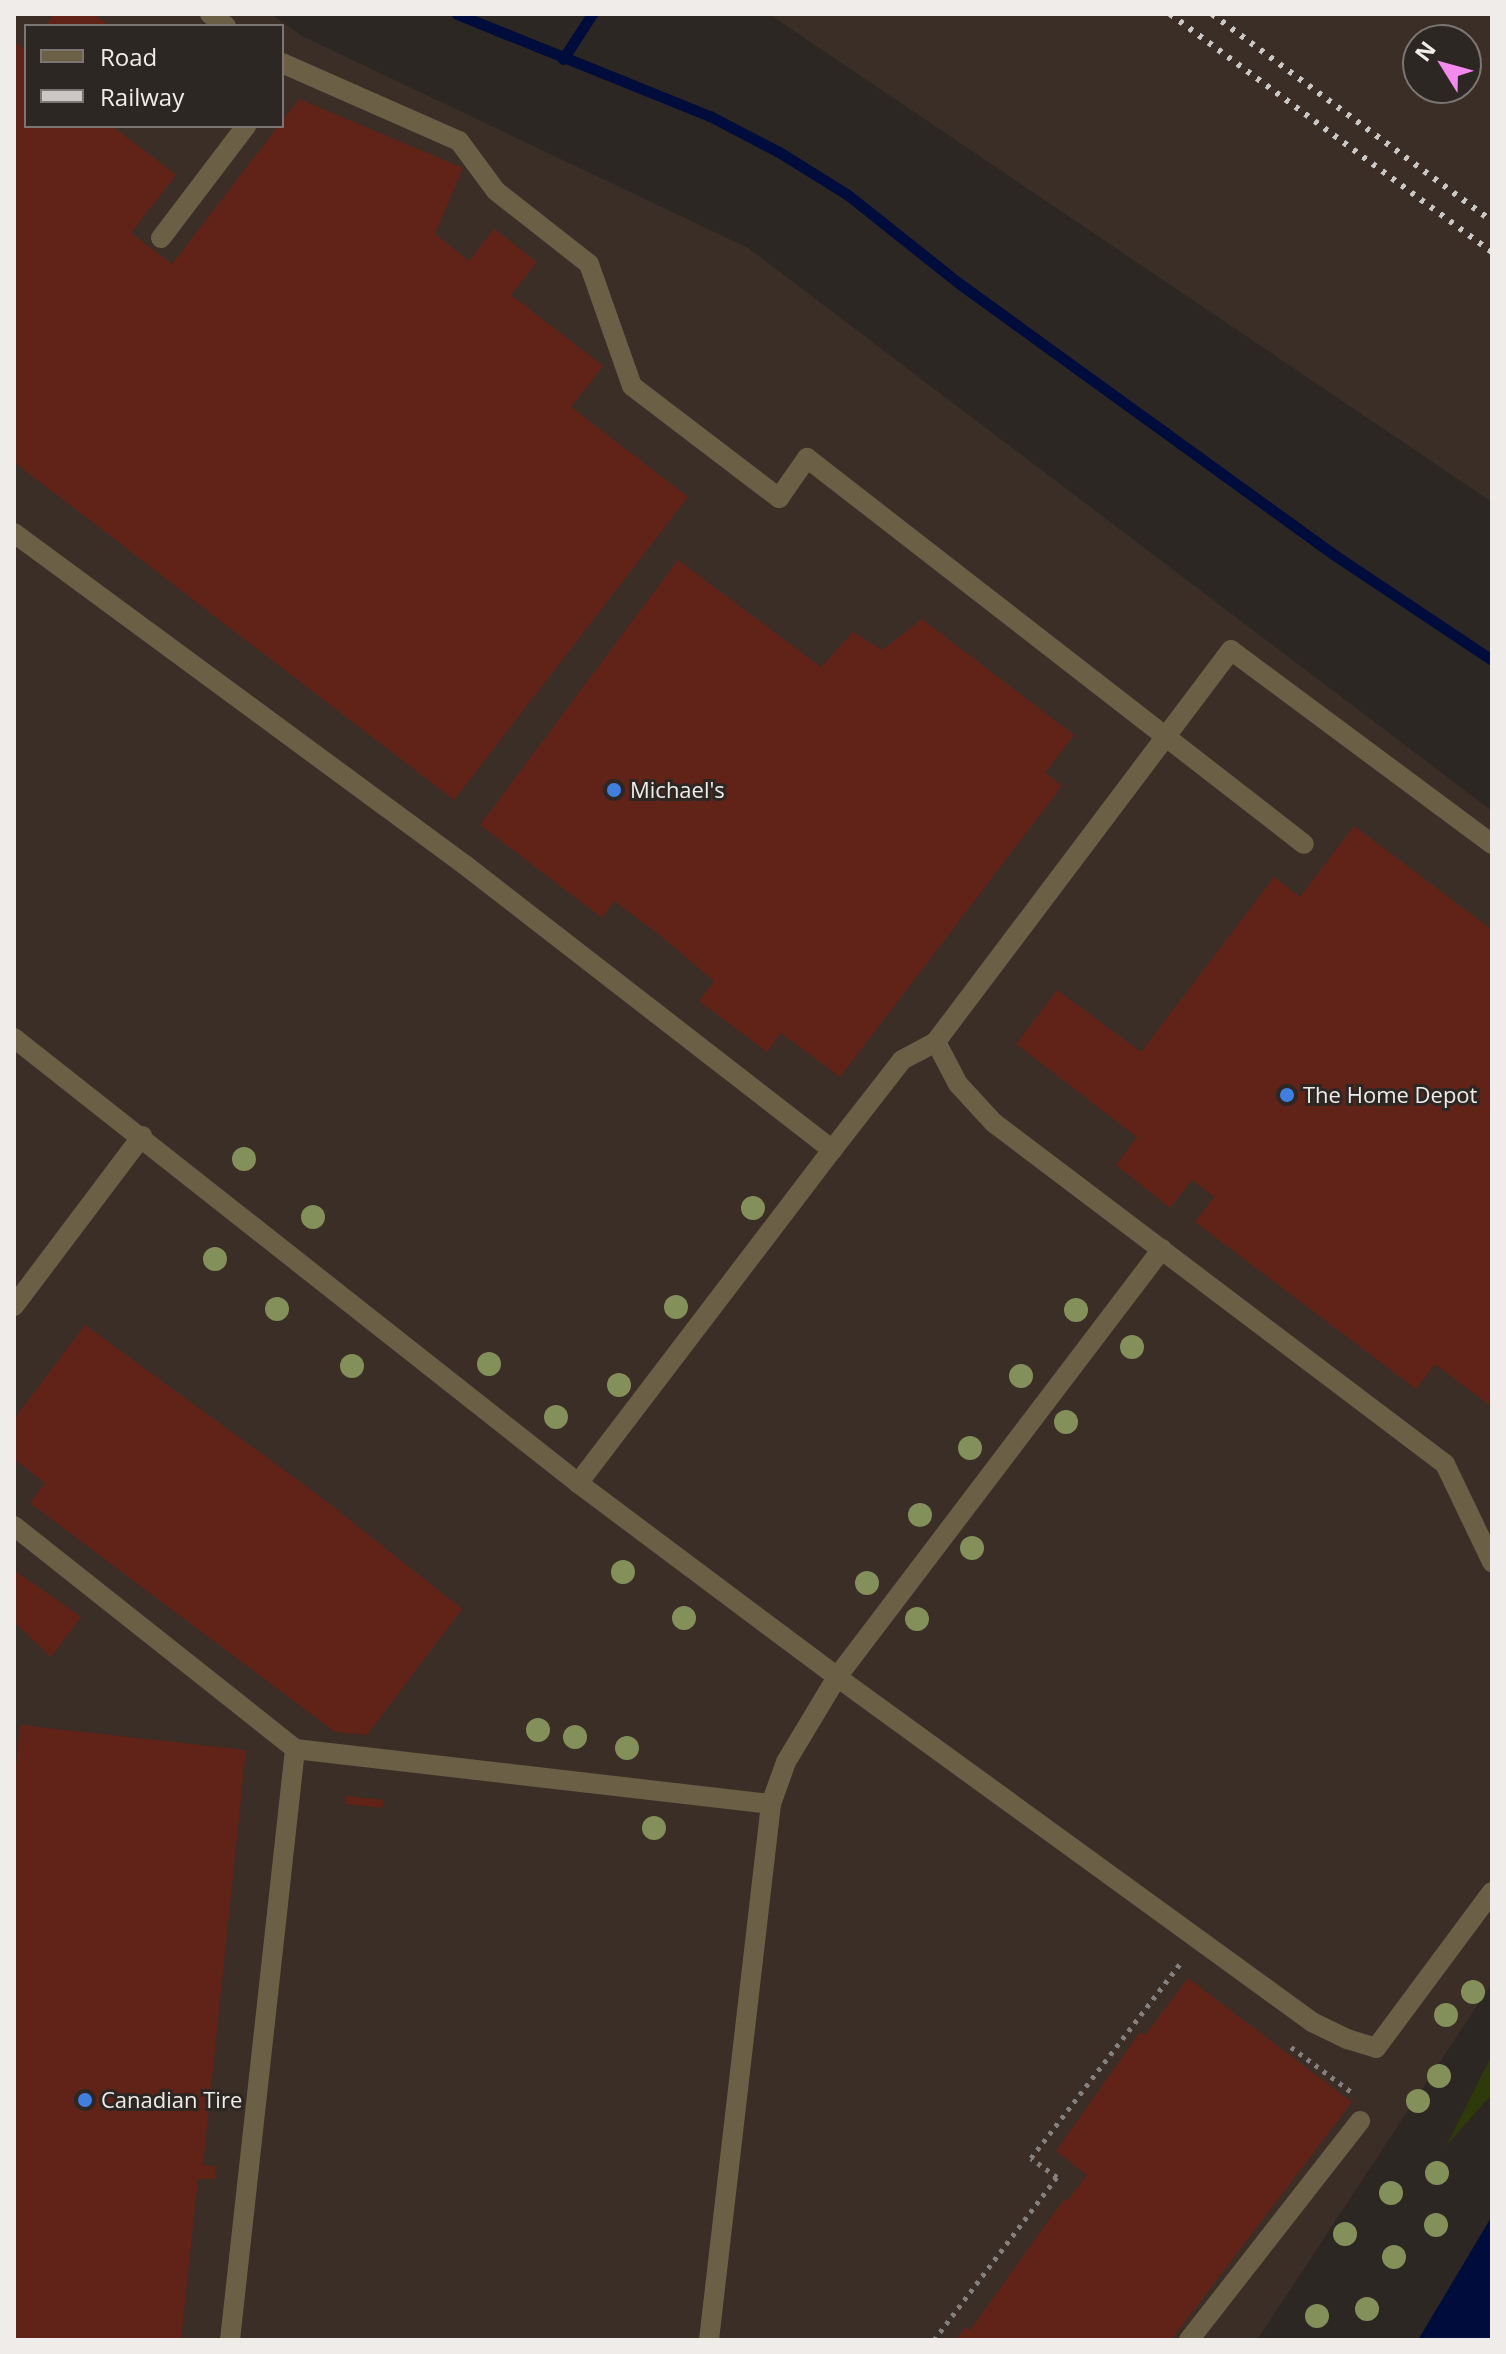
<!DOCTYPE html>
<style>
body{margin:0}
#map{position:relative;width:1506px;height:2354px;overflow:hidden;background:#2d2724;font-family:"Open Sans",sans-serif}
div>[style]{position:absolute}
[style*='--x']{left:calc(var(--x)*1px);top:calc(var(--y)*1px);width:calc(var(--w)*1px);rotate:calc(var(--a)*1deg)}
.built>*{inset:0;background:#3a2e27}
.green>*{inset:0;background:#2f3a0a}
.water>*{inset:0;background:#000c3b}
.stream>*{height:11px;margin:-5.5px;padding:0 5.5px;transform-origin:5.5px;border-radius:5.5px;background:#000c3b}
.building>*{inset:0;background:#612317}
.path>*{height:5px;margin-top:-2.5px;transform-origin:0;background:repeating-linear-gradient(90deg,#85807d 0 4px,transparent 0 10px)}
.minor>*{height:20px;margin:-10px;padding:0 10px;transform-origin:10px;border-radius:10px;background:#6b5f45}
.rail>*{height:6px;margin-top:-3px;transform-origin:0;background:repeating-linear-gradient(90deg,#cbc7c5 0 4px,transparent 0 12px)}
.trees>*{width:24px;height:24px;margin:-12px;border-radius:50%;background:#83905a}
.dots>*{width:22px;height:22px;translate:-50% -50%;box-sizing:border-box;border:4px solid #2d2724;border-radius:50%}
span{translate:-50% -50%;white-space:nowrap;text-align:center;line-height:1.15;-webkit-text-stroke:6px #2d2724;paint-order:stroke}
.poi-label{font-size:22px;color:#f0ecea}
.left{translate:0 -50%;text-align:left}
.frame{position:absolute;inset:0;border:16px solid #f0ecea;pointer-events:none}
.legend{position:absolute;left:24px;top:24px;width:260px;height:104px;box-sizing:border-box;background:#2d2724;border:2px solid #7b7673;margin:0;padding:10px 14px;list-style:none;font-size:24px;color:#f0ecea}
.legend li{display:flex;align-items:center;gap:16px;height:40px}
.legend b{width:40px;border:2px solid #7b7673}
.north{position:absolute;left:1402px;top:24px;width:80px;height:80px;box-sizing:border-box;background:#2d2724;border:2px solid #7b7673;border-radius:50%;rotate:307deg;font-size:22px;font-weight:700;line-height:32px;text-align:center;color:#f0ecea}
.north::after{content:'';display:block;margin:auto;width:28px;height:36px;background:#f489f0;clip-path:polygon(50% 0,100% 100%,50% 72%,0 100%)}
</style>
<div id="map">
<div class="built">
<div style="clip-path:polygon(evenodd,14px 14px,271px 14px,302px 36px,748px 248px,1492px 811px,1492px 1983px,1257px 2340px,14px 2340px,14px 14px,26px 26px,282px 26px,282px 126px,26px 126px,26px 26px)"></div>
<div style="clip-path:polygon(evenodd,769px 14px,1492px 14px,1492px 502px,769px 14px,1418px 40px,1466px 40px,1466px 88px,1418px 88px,1418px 40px)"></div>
</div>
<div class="green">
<div style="clip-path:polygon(1492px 2055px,1492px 2094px,1446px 2146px)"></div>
</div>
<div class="water">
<div style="clip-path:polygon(1492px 2216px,1492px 2340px,1418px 2340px)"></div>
</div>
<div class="stream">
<div style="--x:457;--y:14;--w:273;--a:22"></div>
<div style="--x:710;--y:116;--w:78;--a:27.6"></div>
<div style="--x:779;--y:152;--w:81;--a:31.9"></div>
<div style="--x:848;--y:195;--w:143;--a:38.5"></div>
<div style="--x:960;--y:284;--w:464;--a:35.9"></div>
<div style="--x:1336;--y:556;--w:187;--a:33.7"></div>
<div style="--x:563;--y:59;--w:54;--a:-57.2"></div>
</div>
<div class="building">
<div style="clip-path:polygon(54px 14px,94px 14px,110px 26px,45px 26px)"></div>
<div style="clip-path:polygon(14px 41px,26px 50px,26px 126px,112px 126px,176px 175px,131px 233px,172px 264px,299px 99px,463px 168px,435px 234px,469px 261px,494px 229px,537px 262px,511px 295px,603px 366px,571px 407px,688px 497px,454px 800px,14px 462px)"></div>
<div style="clip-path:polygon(678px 560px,821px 667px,853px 632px,882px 650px,922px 619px,1074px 735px,1045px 773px,1062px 786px,840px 1077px,781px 1033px,767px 1052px,699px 1001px,714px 981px,657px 933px,614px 901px,602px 918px,480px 825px)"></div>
<div style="clip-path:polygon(1354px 826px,1492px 930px,1492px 1407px,1435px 1364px,1416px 1389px,1195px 1222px,1214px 1197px,1192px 1180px,1170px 1208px,1116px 1165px,1137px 1137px,1016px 1044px,1057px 990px,1141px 1052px,1274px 877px,1300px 897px)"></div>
<div style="clip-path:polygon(85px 1325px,322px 1498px,462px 1609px,367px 1735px,335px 1732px,30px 1503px,45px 1483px,14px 1459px,14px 1419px)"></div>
<div style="clip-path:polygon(14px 1570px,81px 1617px,51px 1657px,14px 1622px)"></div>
<div style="clip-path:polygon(20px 1725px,246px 1750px,203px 2165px,216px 2166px,215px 2179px,198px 2179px,181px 2340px,14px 2340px,14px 1785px)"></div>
<div style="clip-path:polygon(346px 1796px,384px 1800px,382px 1808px,345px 1804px)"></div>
<div style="clip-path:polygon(1188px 1978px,1352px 2102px,1171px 2340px,955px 2340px,966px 2327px,970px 2330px,1064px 2199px,1067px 2201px,1087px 2175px,1056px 2151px,1140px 2032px,1145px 2035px)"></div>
</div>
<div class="path">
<div style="--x:1291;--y:2047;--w:77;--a:36.6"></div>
<div style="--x:934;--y:2340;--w:204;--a:-53"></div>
<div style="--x:1057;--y:2177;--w:32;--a:-144"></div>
<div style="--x:1031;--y:2158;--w:245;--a:-52.5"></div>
</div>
<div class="minor">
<div style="--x:210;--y:14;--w:20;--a:37"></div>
<div style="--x:282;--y:63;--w:193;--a:23.8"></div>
<div style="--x:459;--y:141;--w:62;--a:53.5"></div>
<div style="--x:496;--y:191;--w:118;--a:38.1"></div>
<div style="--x:589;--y:264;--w:129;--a:70.6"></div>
<div style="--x:632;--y:386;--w:185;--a:37.3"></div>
<div style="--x:779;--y:498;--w:49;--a:-55"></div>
<div style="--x:807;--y:458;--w:629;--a:37.84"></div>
<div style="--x:161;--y:238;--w:141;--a:-52.8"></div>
<div style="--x:14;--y:533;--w:560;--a:36.36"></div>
<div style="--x:465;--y:865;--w:465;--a:37.8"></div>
<div style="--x:832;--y:1150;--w:419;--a:127.3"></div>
<div style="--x:1492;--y:844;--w:325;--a:-143.4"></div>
<div style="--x:1231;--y:650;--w:491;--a:127"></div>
<div style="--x:936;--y:1042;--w:47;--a:62.4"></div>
<div style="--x:958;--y:1084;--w:53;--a:47.3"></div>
<div style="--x:994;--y:1123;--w:565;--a:37.09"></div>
<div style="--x:1445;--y:1464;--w:109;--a:64.4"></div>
<div style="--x:14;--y:1038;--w:718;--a:38.27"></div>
<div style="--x:578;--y:1483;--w:324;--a:36.8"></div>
<div style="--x:837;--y:1677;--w:99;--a:121"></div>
<div style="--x:786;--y:1762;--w:45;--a:109.7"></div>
<div style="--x:771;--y:1804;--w:540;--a:96.6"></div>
<div style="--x:832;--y:1150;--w:114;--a:-52.1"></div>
<div style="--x:902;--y:1060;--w:38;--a:-28"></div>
<div style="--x:1162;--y:1249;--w:537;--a:127.21"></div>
<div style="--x:837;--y:1677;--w:587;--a:35.99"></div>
<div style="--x:1312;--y:2022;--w:39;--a:26"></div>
<div style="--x:1347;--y:2039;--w:30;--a:17"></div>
<div style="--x:1376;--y:2048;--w:194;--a:-53.4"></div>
<div style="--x:14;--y:1306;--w:213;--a:-53"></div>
<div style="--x:14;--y:1526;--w:359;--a:38.4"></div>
<div style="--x:230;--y:2340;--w:595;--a:-83.72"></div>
<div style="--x:295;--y:1749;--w:479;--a:6.6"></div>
<div style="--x:1189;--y:2340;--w:278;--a:-52"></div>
</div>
<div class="rail">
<div style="--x:1170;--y:14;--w:400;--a:36.5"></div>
<div style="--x:1212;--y:14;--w:348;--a:36.5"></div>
</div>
<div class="trees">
<div style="left:244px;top:1159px"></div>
<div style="left:753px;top:1208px"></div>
<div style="left:313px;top:1217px"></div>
<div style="left:215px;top:1259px"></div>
<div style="left:676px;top:1307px"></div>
<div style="left:277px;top:1309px"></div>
<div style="left:1076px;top:1310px"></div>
<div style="left:1132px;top:1347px"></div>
<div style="left:489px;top:1364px"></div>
<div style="left:352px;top:1366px"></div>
<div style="left:1021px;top:1376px"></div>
<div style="left:619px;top:1385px"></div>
<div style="left:556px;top:1417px"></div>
<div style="left:1066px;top:1422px"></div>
<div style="left:970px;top:1448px"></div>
<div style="left:920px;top:1515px"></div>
<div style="left:972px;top:1548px"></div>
<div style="left:623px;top:1572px"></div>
<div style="left:867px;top:1583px"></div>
<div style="left:684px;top:1618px"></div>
<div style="left:917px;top:1619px"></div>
<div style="left:538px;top:1730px"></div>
<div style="left:575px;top:1737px"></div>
<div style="left:627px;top:1748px"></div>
<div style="left:654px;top:1828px"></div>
<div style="left:1473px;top:1992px"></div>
<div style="left:1446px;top:2015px"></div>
<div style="left:1439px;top:2076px"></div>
<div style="left:1418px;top:2101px"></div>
<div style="left:1437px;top:2173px"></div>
<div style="left:1391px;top:2193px"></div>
<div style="left:1436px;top:2225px"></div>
<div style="left:1345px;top:2234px"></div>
<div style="left:1394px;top:2257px"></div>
<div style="left:1367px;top:2309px"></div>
<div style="left:1317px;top:2316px"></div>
</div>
<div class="dots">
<div style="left:614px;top:790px;background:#3f7fe0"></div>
<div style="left:1287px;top:1095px;background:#3f7fe0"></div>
<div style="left:85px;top:2100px;background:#3f7fe0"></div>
</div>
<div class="poi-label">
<span class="left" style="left:630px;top:790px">Michael's</span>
<span class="left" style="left:1303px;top:1095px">The Home Depot</span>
<span class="left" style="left:101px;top:2100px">Canadian Tire</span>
</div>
<div class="frame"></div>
<ul class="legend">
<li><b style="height:10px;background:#6b5f45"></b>Road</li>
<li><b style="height:10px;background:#cbc7c5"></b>Railway</li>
</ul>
<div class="north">N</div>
</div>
